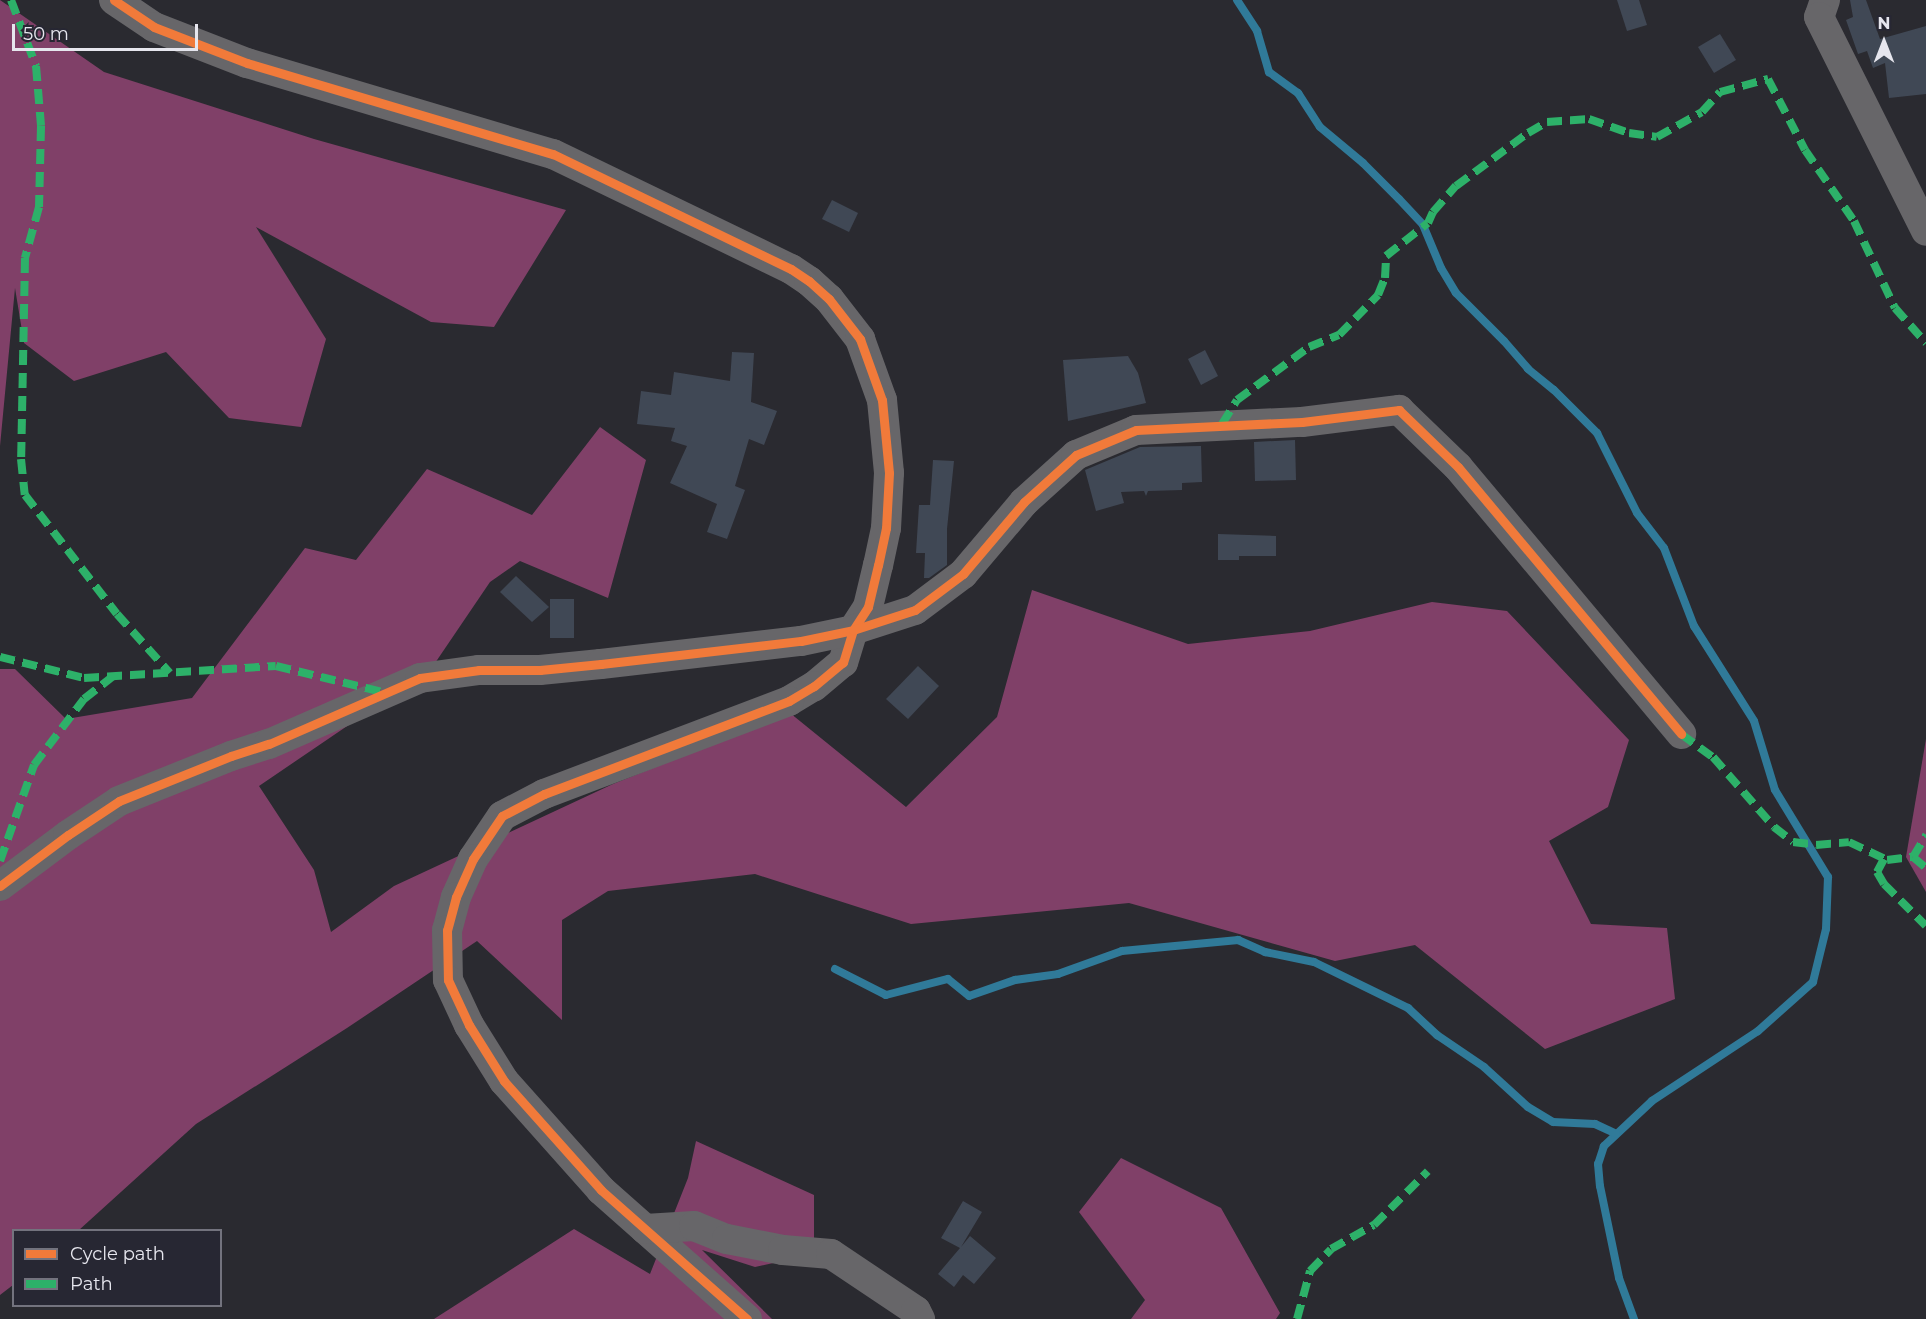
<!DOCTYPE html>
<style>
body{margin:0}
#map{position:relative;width:1926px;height:1319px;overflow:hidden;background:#2a2a30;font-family:Montserrat,sans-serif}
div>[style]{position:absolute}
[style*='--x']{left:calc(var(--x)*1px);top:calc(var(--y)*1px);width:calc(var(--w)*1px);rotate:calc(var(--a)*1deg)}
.forest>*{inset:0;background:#804068}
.stream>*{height:8px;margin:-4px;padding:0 4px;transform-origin:4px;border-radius:4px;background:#307a99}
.building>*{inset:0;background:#404855}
.minor>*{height:30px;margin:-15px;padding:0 15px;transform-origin:15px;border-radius:15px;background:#676669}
.quiet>*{height:8px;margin-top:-4px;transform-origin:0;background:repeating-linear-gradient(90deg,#2db169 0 15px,transparent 0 23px)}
.cycleway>*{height:9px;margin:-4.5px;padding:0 4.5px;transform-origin:4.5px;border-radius:4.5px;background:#f17a3a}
span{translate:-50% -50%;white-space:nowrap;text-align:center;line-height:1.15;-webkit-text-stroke:6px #272733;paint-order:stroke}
.legend{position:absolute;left:12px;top:1229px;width:210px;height:78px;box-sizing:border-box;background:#272733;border:2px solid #73737e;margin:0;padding:8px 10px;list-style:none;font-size:18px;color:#e6e6ee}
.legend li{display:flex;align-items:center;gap:12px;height:30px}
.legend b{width:30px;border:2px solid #73737e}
.north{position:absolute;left:1854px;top:12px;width:60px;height:60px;-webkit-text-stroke:4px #272733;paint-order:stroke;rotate:0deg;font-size:16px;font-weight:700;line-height:24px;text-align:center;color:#e6e6ee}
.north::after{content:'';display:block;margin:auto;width:21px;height:27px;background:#e6e6ee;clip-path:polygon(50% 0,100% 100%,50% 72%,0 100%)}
.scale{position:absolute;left:12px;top:24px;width:186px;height:27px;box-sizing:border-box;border:3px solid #e6e6ee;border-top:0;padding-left:8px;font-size:18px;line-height:21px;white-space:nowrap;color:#e6e6ee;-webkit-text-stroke:4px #272733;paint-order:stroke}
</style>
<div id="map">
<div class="forest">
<div style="clip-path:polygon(0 0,104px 72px,314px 139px,566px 210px,494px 327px,431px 322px,256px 227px,326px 339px,301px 427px,229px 418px,166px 352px,74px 381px,24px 343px,15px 288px,0 446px)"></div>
<div style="clip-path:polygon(600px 427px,646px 460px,608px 598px,520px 561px,490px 582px,431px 669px,259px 786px,314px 870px,331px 932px,394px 886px,613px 784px,790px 713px,906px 807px,997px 717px,1032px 590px,1188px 644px,1310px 631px,1432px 602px,1507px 611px,1629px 740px,1608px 807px,1549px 841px,1591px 924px,1667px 928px,1675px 999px,1545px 1049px,1415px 945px,1335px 961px,1129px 903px,911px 924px,755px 874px,608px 891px,562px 920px,562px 1020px,477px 941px,347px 1028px,196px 1124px,79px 1230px,14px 1230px,13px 1285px,0 1295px,0 669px,15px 669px,66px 719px,192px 698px,305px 548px,356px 560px,427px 469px,532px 515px)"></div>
<div style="clip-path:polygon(1926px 739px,1926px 892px,1906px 857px)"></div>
<div style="clip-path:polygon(696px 1141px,814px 1195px,814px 1254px,755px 1267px,702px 1250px,772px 1319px,434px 1319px,574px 1229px,650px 1274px,688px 1178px)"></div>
<div style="clip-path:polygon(1121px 1158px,1221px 1208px,1280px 1313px,1276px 1319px,1131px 1319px,1145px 1300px,1079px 1212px)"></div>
</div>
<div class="stream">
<div style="--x:1237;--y:0;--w:37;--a:57"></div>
<div style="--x:1257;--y:31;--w:43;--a:73.7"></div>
<div style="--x:1269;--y:72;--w:36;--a:36"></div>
<div style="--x:1298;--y:93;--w:40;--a:57.1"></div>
<div style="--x:1320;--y:127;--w:56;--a:39.9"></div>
<div style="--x:1363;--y:163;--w:51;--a:45"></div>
<div style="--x:1399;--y:199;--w:35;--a:47"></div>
<div style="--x:1423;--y:225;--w:47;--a:67.3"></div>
<div style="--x:1441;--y:268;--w:29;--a:59"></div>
<div style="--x:1456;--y:293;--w:68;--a:45"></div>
<div style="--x:1504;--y:341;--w:37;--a:49"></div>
<div style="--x:1528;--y:369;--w:33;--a:39"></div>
<div style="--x:1554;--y:390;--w:61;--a:45"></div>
<div style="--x:1597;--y:433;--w:89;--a:63.4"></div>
<div style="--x:1637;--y:513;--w:44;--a:52.4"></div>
<div style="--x:1664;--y:548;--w:84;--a:69"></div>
<div style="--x:1694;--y:626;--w:112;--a:57.7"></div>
<div style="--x:1754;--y:721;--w:72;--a:73.1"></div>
<div style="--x:1775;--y:790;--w:102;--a:58.7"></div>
<div style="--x:1828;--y:877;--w:52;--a:92.2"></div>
<div style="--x:1826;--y:929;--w:55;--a:103.8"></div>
<div style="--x:1813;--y:982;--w:74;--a:138.3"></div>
<div style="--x:1758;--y:1031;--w:127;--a:146.6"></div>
<div style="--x:1652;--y:1101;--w:66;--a:136.8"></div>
<div style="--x:1604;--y:1146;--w:19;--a:108"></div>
<div style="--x:1598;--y:1164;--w:22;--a:85"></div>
<div style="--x:1600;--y:1186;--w:94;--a:78.3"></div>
<div style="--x:1619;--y:1278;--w:44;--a:69.9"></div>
<div style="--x:835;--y:969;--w:57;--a:27"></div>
<div style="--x:886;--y:995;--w:64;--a:-14.5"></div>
<div style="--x:948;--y:979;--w:27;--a:39"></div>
<div style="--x:969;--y:996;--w:49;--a:-19.2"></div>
<div style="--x:1015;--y:980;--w:43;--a:-7.9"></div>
<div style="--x:1058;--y:974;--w:68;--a:-19.8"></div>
<div style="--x:1122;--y:951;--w:117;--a:-5.4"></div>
<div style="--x:1238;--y:940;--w:30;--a:24"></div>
<div style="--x:1265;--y:952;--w:50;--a:11.5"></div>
<div style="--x:1314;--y:962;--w:105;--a:26.1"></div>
<div style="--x:1408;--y:1008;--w:40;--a:43"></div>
<div style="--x:1437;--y:1035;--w:57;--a:34.2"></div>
<div style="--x:1484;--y:1067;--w:59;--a:42.3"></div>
<div style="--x:1528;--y:1107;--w:29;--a:31"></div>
<div style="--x:1553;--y:1122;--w:42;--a:2.7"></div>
<div style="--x:1595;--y:1124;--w:23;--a:25"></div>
</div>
<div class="building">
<div style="clip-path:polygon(1617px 0,1639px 0,1647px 25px,1627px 31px)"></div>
<div style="clip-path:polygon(1850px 0,1866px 0,1880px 39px,1926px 26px,1926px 94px,1889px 98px,1885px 63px,1873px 68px,1867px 51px,1858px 54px,1846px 20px,1853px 17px)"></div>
<div style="clip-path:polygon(1720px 34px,1736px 60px,1714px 73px,1698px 47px)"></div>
<div style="clip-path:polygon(832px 200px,858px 213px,849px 232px,822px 219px)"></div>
<div style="clip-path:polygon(1205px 350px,1218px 376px,1201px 385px,1188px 359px)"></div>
<div style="clip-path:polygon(732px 352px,754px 353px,751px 402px,777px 411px,764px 445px,749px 439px,735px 486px,745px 490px,727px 539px,707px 532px,717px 504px,670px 483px,687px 446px,671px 441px,675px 428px,637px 424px,641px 391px,671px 395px,674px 372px,730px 381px)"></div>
<div style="clip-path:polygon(1128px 356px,1138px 373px,1146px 403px,1068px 421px,1063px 360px)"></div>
<div style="clip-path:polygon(1295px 440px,1296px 480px,1255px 481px,1254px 442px)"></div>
<div style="clip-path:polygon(1201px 446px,1202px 482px,1182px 483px,1182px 490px,1148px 491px,1146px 496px,1144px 491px,1121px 492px,1124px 503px,1096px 511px,1085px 470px,1140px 447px)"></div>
<div style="clip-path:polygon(933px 460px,954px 461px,947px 529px,947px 565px,929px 578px,924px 578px,925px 553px,916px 553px,919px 505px,930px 505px)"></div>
<div style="clip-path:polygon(1218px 534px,1276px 536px,1276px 556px,1239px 556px,1239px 560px,1218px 560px)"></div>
<div style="clip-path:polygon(516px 576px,549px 607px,532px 622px,500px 592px)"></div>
<div style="clip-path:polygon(550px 599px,574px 599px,574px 638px,550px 638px)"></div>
<div style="clip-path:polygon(918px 666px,939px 686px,908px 719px,886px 699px)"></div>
<div style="clip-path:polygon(963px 1201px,982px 1212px,961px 1247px,970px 1236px,996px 1258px,974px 1284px,963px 1275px,954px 1287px,938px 1274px,960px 1248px,941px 1238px)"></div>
</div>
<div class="minor">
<div style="--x:114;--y:0;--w:48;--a:34"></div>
<div style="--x:154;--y:27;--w:100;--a:21.2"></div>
<div style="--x:247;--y:63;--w:319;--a:16.6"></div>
<div style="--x:553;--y:154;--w:264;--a:25.8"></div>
<div style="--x:791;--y:269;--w:22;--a:34"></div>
<div style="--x:809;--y:281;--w:27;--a:42"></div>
<div style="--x:829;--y:299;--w:51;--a:52.2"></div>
<div style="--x:860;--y:339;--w:65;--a:70.2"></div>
<div style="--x:882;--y:400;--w:73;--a:84.5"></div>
<div style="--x:889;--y:473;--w:55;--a:93.1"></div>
<div style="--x:886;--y:528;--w:38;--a:102"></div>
<div style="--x:878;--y:565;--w:43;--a:103.4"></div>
<div style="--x:868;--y:607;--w:27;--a:123"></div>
<div style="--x:853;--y:630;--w:34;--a:107"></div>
<div style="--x:843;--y:662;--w:38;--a:140"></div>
<div style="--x:814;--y:686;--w:29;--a:149"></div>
<div style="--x:789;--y:701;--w:262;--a:159.2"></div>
<div style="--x:544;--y:794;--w:47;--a:152.4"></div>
<div style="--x:502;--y:816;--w:52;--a:124"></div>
<div style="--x:473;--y:859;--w:42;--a:114.1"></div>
<div style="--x:456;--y:897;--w:34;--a:105"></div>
<div style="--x:447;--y:930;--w:50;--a:88.9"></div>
<div style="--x:448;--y:980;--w:50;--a:65"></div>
<div style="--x:469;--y:1025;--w:66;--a:58"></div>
<div style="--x:504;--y:1081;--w:146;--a:48.3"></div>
<div style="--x:601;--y:1190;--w:195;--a:41.5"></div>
<div style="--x:1825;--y:0;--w:18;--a:109"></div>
<div style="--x:1819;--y:17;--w:239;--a:63.4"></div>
<div style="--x:0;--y:886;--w:85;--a:-36.9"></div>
<div style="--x:68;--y:835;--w:61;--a:-33.7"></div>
<div style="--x:119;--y:801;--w:121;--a:-21.9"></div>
<div style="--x:231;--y:756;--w:40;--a:-18"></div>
<div style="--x:269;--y:744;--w:165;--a:-23.6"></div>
<div style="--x:420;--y:678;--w:60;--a:-7.7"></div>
<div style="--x:479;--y:670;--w:61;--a:0"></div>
<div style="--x:540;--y:670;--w:61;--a:-5.6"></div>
<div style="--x:601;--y:664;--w:201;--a:-6.6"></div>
<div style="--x:801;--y:641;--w:53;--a:-11.9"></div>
<div style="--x:853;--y:630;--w:65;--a:-17.9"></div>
<div style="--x:915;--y:610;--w:60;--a:-36.9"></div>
<div style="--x:963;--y:574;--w:94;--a:-49.7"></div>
<div style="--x:1024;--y:502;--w:70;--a:-42.1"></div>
<div style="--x:1076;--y:455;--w:65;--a:-22.6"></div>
<div style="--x:1136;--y:430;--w:166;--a:-2.8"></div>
<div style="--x:1302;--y:422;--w:98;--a:-7.1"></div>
<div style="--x:1399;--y:410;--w:82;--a:44"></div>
<div style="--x:1458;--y:467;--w:348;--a:50.1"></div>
<div style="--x:645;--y:1229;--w:49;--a:-3.5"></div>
<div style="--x:694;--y:1226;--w:35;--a:22"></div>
<div style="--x:727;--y:1239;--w:57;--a:11.1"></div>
<div style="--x:783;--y:1250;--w:48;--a:4.8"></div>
<div style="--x:831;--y:1254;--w:102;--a:33.8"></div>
<div style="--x:916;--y:1311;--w:9;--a:63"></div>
</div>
<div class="quiet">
<div style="--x:11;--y:0;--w:71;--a:69.3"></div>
<div style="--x:36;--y:66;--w:60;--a:85.2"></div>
<div style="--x:41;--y:126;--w:81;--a:91.4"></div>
<div style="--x:39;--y:207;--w:53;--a:105.4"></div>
<div style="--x:25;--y:258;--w:201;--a:91.1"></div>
<div style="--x:21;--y:459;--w:36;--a:84"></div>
<div style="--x:25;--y:495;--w:150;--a:52.3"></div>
<div style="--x:117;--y:614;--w:79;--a:48.1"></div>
<div style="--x:1222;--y:424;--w:28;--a:-58"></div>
<div style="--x:1237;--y:400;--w:89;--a:-36.4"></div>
<div style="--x:1309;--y:347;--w:32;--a:-22"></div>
<div style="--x:1339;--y:335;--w:56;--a:-45.7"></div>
<div style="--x:1378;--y:295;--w:18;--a:-68"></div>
<div style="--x:1385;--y:278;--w:22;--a:-87"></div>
<div style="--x:1386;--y:256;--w:53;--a:-38.2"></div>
<div style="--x:1428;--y:223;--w:12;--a:-66"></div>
<div style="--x:1433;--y:212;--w:35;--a:-49"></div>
<div style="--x:1456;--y:186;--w:89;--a:-36.4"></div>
<div style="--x:1528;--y:133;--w:22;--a:-30"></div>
<div style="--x:1547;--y:122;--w:42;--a:-4.1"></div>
<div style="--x:1589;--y:119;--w:42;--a:19.3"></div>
<div style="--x:1629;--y:133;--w:28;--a:8"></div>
<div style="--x:1657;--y:137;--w:51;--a:-29.1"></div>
<div style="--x:1702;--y:112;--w:27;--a:-48"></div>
<div style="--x:1720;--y:92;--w:50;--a:-15.2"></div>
<div style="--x:1768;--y:79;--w:80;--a:62.5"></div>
<div style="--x:1805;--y:150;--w:86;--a:55.4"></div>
<div style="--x:1854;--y:221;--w:96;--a:64.8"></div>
<div style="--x:1895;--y:308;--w:47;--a:48.5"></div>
<div style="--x:0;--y:657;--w:87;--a:14"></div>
<div style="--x:84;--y:678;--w:192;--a:-3.6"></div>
<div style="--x:276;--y:666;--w:110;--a:13.7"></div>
<div style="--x:1681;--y:734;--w:39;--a:36"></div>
<div style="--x:1713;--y:757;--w:93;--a:48.9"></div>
<div style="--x:1774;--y:827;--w:24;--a:38"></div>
<div style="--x:1793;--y:842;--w:23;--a:7"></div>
<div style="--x:1816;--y:845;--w:33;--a:-5"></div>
<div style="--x:1849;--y:842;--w:42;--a:25.3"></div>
<div style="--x:1887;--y:860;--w:26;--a:-7"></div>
<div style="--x:1913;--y:857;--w:17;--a:40"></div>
<div style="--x:1913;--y:857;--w:26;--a:-59"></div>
<div style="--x:1884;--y:859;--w:15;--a:118"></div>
<div style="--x:1877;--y:872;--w:14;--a:60"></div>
<div style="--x:1884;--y:884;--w:59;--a:45"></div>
<div style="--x:0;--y:861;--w:102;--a:-70.5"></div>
<div style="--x:34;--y:765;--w:83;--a:-52.9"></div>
<div style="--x:84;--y:699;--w:37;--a:-38"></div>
<div style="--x:1297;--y:1319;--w:50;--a:-74.8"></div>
<div style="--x:1310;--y:1271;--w:30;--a:-46"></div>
<div style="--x:1331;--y:1249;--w:49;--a:-29.2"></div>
<div style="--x:1374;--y:1225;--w:76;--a:-45"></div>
</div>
<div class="cycleway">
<div style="--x:114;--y:0;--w:48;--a:34"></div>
<div style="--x:154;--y:27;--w:100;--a:21.2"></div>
<div style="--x:247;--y:63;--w:319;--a:16.6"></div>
<div style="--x:553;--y:154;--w:264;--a:25.8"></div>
<div style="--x:791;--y:269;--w:22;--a:34"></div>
<div style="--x:809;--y:281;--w:27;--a:42"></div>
<div style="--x:829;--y:299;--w:51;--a:52.2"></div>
<div style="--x:860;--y:339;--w:65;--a:70.2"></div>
<div style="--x:882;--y:400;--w:73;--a:84.5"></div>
<div style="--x:889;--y:473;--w:55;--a:93.1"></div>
<div style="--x:886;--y:528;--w:38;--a:102"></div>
<div style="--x:878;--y:565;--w:43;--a:103.4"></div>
<div style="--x:868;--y:607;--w:27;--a:123"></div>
<div style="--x:853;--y:630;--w:34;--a:107"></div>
<div style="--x:843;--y:662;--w:38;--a:140"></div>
<div style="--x:814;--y:686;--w:29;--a:149"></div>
<div style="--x:789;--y:701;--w:262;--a:159.2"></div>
<div style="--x:544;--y:794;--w:47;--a:152.4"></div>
<div style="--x:502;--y:816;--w:52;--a:124"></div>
<div style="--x:473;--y:859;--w:42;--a:114.1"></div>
<div style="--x:456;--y:897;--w:34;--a:105"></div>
<div style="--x:447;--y:930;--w:50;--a:88.9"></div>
<div style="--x:448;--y:980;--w:50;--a:65"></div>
<div style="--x:469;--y:1025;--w:66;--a:58"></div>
<div style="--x:504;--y:1081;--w:146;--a:48.3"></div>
<div style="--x:601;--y:1190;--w:195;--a:41.5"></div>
<div style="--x:0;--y:886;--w:85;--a:-36.9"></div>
<div style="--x:68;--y:835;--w:61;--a:-33.7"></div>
<div style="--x:119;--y:801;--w:121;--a:-21.9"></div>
<div style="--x:231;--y:756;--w:40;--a:-18"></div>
<div style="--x:269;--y:744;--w:165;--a:-23.6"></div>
<div style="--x:420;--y:678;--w:60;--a:-7.7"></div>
<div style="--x:479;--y:670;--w:61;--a:0"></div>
<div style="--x:540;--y:670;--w:61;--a:-5.6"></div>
<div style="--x:601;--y:664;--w:201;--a:-6.6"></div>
<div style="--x:801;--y:641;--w:53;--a:-11.9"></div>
<div style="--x:853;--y:630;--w:65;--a:-17.9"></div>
<div style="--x:915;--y:610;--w:60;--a:-36.9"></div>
<div style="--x:963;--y:574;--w:94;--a:-49.7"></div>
<div style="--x:1024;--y:502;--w:70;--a:-42.1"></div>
<div style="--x:1076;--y:455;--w:65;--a:-22.6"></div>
<div style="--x:1136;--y:430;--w:166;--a:-2.8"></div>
<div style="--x:1302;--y:422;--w:98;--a:-7.1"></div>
<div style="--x:1399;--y:410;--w:82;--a:44"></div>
<div style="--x:1458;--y:467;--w:348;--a:50.1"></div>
</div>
<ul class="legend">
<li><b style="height:8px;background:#f17a3a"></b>Cycle path</li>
<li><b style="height:8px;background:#2db169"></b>Path</li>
</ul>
<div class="north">N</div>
<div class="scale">50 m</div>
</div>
